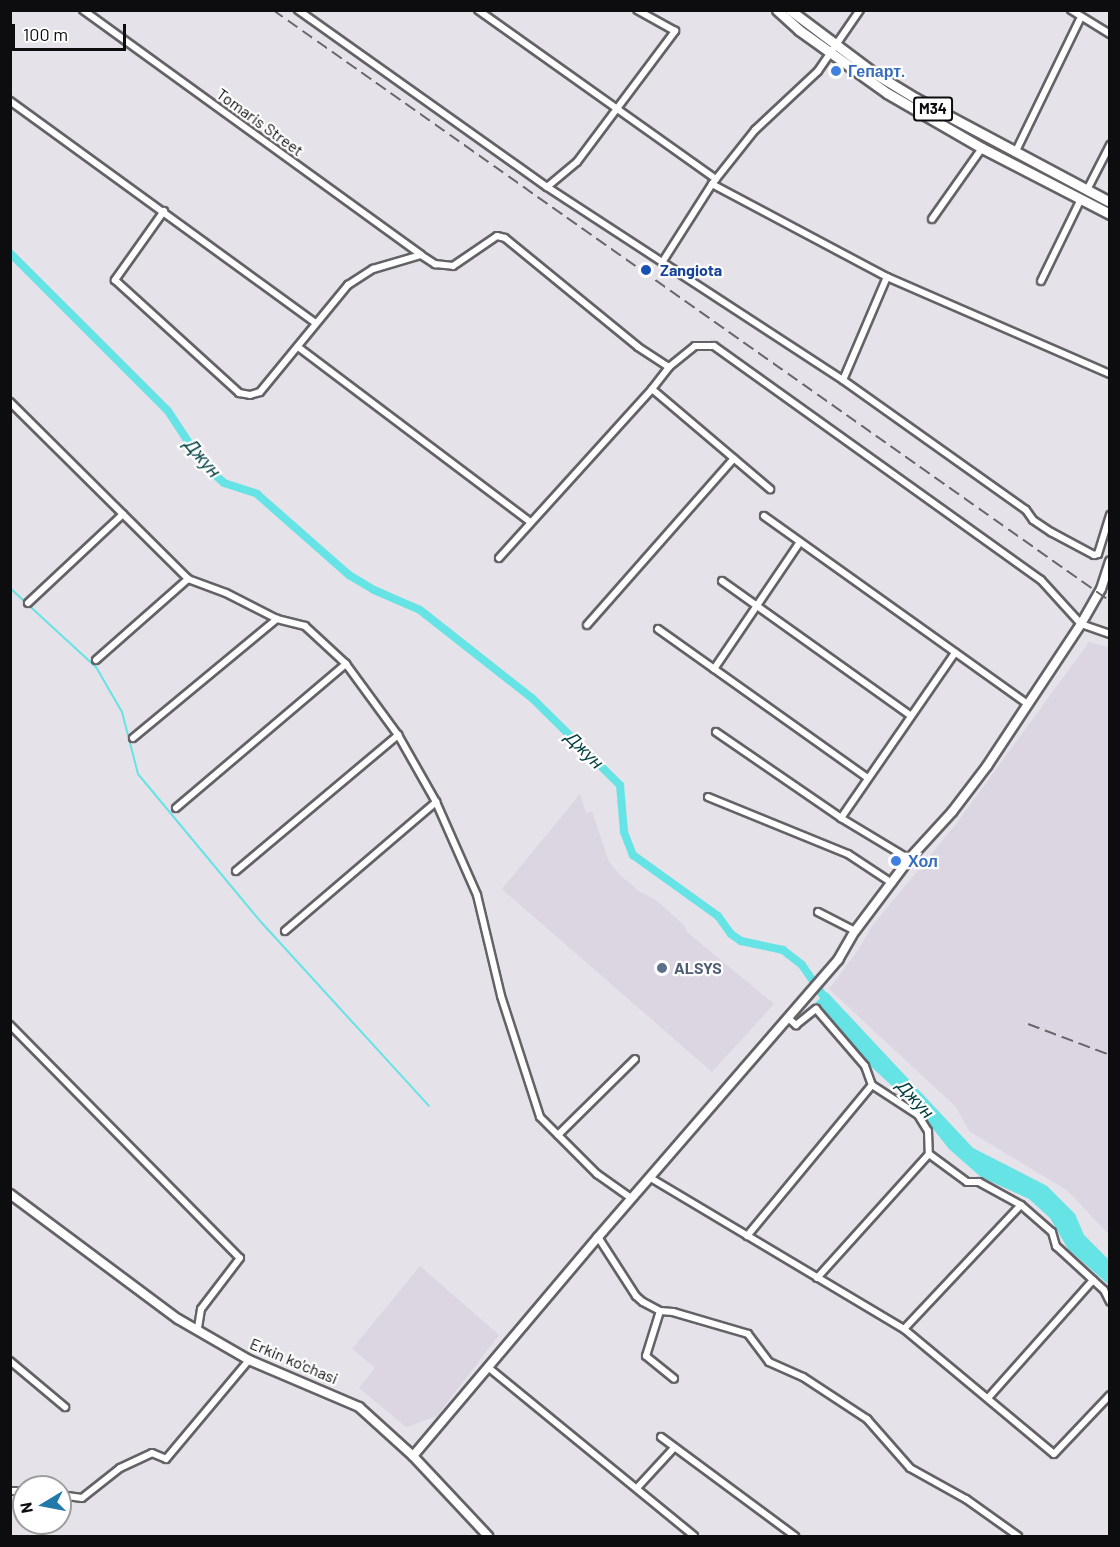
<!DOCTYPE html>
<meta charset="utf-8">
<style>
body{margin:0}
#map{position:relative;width:1120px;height:1547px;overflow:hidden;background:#e6e2e9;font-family:Barlow,sans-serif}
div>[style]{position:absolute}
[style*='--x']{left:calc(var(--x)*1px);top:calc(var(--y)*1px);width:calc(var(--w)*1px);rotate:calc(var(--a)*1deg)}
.built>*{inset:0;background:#dcd5e2}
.water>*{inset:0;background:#65e3e5}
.stream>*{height:2px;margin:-1px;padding:0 1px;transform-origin:1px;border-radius:1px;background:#65e3e5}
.canal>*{height:8px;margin:-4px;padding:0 4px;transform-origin:4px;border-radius:4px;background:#65e3e5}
.roads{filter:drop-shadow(2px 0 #656267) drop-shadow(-2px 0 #656267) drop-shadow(0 2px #656267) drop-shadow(0 -2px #656267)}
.minor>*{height:6px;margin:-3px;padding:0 3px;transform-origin:3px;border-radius:3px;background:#fff}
.secondary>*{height:8px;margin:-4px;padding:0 4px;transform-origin:4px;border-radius:4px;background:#fff}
.primary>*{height:9px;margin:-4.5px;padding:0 4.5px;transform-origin:4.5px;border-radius:4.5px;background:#fff}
.rail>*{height:2px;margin-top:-1px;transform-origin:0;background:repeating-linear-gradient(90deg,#68666a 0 12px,transparent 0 18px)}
.dots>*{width:16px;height:16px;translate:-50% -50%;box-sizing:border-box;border:3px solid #fff;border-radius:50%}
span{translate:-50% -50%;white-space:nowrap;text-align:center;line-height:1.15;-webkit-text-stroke:4.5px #fff;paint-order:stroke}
.shield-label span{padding:2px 4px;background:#fff;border:2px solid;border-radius:4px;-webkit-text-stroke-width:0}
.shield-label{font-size:15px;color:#0d0c0e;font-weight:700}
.shop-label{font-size:16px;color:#366cbe;font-weight:700}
.left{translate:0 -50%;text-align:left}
.street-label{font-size:16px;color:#0d0c0e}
.transit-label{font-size:16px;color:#164399;font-weight:700}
.service-label{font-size:16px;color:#4e5e75;font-weight:700}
.water-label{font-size:18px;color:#003e3f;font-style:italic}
.frame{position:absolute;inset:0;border:12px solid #0d0c0e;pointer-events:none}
.north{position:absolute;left:12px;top:1475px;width:60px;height:60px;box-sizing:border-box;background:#fff;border:2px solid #9e9e9f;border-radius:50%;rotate:260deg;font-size:16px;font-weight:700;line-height:24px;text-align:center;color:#0d0c0e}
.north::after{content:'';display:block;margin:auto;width:21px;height:27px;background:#2079a8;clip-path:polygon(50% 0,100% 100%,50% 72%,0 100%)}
.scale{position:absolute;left:12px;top:24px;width:114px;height:27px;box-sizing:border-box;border:3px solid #0d0c0e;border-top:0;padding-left:8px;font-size:18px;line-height:21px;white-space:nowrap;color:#0d0c0e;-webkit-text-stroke:4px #fff;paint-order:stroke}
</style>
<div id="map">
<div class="built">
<div style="clip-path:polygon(1089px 642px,1110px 648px,1109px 1235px,1068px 1191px,969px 1131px,956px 1107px,829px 989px,859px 949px,872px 926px,956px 824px)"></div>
<div style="clip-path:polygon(580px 794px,586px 813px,592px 811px,609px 862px,620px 875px,640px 892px,656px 900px,684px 925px,688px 933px,774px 1004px,712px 1072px,502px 889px)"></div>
<div style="clip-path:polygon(420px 1266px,499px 1335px,437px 1416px,406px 1427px,359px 1388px,375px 1368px,352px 1349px)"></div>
</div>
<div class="water">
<div style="clip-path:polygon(827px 992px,973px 1148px,1047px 1186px,1075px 1214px,1084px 1235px,1109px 1260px,1109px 1285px,1068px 1249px,1050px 1218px,1029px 1199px,981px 1177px,949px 1149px,919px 1111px,851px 1048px,840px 1029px,815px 1003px)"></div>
</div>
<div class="stream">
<div style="--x:10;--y:588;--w:117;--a:42.6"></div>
<div style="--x:96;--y:667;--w:52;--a:60"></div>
<div style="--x:122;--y:712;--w:64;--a:75.5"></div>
<div style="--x:138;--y:774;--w:192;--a:50.3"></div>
<div style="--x:261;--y:922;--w:249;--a:47.6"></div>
</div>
<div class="canal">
<div style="--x:10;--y:253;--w:223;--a:45"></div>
<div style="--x:168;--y:411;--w:64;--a:56.6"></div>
<div style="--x:203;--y:464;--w:28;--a:42"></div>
<div style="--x:224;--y:483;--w:35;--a:18"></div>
<div style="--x:257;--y:494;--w:123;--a:41.4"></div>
<div style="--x:349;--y:575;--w:29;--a:31"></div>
<div style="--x:374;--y:590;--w:50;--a:23.5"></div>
<div style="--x:420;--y:610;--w:142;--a:38.2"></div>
<div style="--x:532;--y:698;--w:124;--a:44.7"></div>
<div style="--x:620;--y:785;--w:47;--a:85.1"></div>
<div style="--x:624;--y:832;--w:25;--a:69"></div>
<div style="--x:633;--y:855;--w:105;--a:35.7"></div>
<div style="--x:718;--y:916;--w:22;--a:54"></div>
<div style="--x:731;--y:934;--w:12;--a:35"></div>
<div style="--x:741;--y:941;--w:43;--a:12.1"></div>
<div style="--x:783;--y:950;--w:24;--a:38"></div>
<div style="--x:802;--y:965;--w:47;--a:55.3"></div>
</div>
<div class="roads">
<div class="minor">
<div style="--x:83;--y:10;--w:417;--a:35.9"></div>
<div style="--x:298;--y:10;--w:305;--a:35.4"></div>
<div style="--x:547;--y:187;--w:353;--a:33.1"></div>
<div style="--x:843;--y:380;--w:224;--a:35.4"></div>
<div style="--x:1026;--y:510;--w:12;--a:55"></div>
<div style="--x:1033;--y:520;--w:22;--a:34"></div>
<div style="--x:1051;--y:532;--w:49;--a:28.1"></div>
<div style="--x:1094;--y:555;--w:4;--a:-14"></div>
<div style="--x:1098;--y:554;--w:41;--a:-72.9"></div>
<div style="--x:478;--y:10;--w:292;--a:35.4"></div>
<div style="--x:1071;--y:10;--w:46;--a:31.6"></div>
<div style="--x:10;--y:101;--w:377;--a:36"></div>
<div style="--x:1015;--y:153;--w:151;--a:-64.1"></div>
<div style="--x:712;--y:184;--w:198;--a:28"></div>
<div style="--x:887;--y:277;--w:243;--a:23.5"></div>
<div style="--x:547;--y:187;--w:39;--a:-40"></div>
<div style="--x:577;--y:162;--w:164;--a:-53.2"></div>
<div style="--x:675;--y:31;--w:43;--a:-151.1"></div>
<div style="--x:1087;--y:190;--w:51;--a:-62.9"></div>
<div style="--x:164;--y:211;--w:85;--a:125.4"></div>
<div style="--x:115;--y:280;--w:168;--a:42.3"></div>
<div style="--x:239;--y:393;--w:11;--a:10"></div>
<div style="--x:250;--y:395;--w:10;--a:-17"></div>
<div style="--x:260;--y:392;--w:139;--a:-50.6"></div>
<div style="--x:348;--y:285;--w:30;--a:-33"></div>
<div style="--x:373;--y:269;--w:50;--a:-16.3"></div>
<div style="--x:421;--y:255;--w:17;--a:33"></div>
<div style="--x:435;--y:264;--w:18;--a:6"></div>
<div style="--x:453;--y:266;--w:53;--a:-34.3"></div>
<div style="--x:497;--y:236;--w:8;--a:14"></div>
<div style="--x:505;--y:238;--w:172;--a:39.3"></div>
<div style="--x:638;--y:347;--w:37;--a:33"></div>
<div style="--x:932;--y:219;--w:87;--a:-54.8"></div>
<div style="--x:663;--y:261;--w:91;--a:-57.5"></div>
<div style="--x:712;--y:184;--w:69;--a:-51.5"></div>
<div style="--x:755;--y:130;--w:86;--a:-43.1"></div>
<div style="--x:818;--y:71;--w:74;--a:-55.5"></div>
<div style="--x:1041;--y:281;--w:91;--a:-64"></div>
<div style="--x:298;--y:347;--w:291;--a:37"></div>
<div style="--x:843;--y:380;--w:112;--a:-66.9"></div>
<div style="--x:652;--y:389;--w:155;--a:40.3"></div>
<div style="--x:10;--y:402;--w:251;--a:44.8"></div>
<div style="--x:188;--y:579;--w:40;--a:20.2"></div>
<div style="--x:226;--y:593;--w:57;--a:27"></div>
<div style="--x:277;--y:619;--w:29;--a:14"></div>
<div style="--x:305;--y:626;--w:56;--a:42.8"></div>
<div style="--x:346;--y:664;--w:88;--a:53.8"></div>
<div style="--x:398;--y:735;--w:77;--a:60.4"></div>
<div style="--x:436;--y:802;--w:102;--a:66.2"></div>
<div style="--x:477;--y:895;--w:104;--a:76.6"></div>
<div style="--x:501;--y:996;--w:127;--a:72.1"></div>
<div style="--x:540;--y:1117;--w:81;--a:45"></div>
<div style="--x:597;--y:1174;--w:42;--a:35.2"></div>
<div style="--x:764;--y:516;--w:324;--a:35.5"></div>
<div style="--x:499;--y:558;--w:228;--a:-47.8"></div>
<div style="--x:652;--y:389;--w:28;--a:-52"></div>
<div style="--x:669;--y:367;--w:33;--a:-39"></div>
<div style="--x:695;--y:346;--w:19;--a:0"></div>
<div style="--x:714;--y:346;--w:402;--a:35.6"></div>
<div style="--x:1041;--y:580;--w:59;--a:47.7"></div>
<div style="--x:1081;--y:624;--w:31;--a:19"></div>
<div style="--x:722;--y:581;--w:232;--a:35.5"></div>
<div style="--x:28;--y:603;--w:130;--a:-43.1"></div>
<div style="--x:587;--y:625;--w:222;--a:-48.6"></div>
<div style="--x:658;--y:629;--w:257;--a:35.4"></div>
<div style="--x:96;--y:660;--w:123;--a:-41.4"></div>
<div style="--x:714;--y:669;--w:153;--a:-55.9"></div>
<div style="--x:716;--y:732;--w:152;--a:34.5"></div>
<div style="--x:841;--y:818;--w:79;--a:31.1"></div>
<div style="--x:133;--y:738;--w:187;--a:-39.6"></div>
<div style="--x:708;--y:797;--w:151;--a:22.2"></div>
<div style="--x:848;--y:854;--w:53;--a:33.4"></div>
<div style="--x:176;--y:808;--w:223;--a:-40.3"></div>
<div style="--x:841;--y:818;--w:201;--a:-55.4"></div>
<div style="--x:236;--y:871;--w:212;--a:-40"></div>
<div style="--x:818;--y:912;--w:42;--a:27.2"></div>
<div style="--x:285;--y:931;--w:199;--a:-40.5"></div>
<div style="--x:788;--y:1018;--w:11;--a:41"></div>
<div style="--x:796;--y:1025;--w:26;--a:-39"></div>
<div style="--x:816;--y:1009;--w:75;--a:49.3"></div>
<div style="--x:865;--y:1066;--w:20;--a:70"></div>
<div style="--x:872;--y:1085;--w:55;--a:33.1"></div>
<div style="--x:918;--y:1115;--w:19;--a:58"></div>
<div style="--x:928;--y:1131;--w:23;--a:88"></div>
<div style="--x:929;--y:1154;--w:167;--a:132.1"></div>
<div style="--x:10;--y:1025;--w:327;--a:45.4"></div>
<div style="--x:240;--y:1258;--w:64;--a:127.4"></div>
<div style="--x:201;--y:1309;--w:20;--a:99"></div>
<div style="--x:558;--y:1135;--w:108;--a:-44.6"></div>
<div style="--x:929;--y:1154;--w:47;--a:36.4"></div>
<div style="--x:967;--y:1182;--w:12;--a:0"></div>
<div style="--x:979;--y:1182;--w:48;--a:28.7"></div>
<div style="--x:1021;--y:1205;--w:41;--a:41.1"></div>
<div style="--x:1052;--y:1232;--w:15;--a:74"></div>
<div style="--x:1056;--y:1246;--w:65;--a:42.5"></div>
<div style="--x:1104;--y:1290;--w:13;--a:63"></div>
<div style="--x:649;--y:1177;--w:297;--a:30.8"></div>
<div style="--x:904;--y:1329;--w:195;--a:39.8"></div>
<div style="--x:1054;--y:1454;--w:81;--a:-46.5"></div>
<div style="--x:747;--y:1236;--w:196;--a:-50.4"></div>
<div style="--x:598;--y:1237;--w:70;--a:57.2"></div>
<div style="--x:636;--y:1296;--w:9;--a:41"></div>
<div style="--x:643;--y:1302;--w:19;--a:28"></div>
<div style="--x:660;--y:1311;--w:13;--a:4"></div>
<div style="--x:673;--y:1312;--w:78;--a:16.3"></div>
<div style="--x:748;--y:1334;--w:35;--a:53"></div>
<div style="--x:769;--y:1362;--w:37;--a:24"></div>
<div style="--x:803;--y:1377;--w:77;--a:33.3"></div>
<div style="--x:867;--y:1419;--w:65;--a:48.7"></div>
<div style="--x:910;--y:1468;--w:64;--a:29"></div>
<div style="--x:966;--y:1499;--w:64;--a:35.4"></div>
<div style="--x:660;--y:1311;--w:47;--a:107.3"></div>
<div style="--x:646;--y:1356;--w:36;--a:39"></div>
<div style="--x:904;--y:1329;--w:170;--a:-46.7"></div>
<div style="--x:10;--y:1361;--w:72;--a:39.9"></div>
<div style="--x:489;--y:1368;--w:265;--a:39.3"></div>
<div style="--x:988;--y:1398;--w:158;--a:-48.3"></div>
<div style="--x:661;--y:1437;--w:167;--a:36.5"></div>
<div style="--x:637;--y:1488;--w:53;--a:-47.3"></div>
<div style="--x:10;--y:1491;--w:14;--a:0"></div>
<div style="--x:60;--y:1495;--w:22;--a:8"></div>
<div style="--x:82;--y:1498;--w:48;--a:-38.3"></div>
<div style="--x:120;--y:1468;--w:35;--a:-25"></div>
<div style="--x:152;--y:1453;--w:15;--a:23"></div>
<div style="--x:166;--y:1459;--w:129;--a:-50"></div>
</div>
<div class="secondary">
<div style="--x:10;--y:1194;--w:209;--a:36.7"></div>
<div style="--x:178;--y:1319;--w:82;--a:30"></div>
<div style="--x:249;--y:1360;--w:120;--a:23.1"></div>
<div style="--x:359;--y:1407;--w:73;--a:42.2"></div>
<div style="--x:413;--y:1456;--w:110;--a:46.8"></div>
<div style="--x:413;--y:1456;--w:287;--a:-49.8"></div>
<div style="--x:598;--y:1237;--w:367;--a:-49.1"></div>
<div style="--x:838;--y:960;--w:34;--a:-60"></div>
<div style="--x:855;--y:931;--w:90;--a:-53.1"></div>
<div style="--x:909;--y:859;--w:64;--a:-47.5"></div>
<div style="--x:952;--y:812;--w:58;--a:-52.7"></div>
<div style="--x:987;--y:766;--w:170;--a:-56.5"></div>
<div style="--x:1081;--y:624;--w:40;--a:-60.3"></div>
<div style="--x:1101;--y:589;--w:29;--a:-72"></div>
</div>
<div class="primary">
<div style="--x:777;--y:10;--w:30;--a:42"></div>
<div style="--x:799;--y:30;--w:108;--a:35.6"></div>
<div style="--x:887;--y:93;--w:110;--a:30.1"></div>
<div style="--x:982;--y:148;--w:144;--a:27.3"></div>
<div style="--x:790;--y:10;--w:105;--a:36.9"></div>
<div style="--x:874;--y:73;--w:48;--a:31.4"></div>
<div style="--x:915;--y:98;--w:221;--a:28.1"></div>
</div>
</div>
<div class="rail">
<div style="--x:273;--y:10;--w:1025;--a:35.23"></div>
<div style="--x:1028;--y:1024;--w:88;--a:20.7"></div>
</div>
<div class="dots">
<div style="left:836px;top:71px;background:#3f7fe0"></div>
<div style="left:646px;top:270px;background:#1a4fb4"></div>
<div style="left:896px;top:861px;background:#3f7fe0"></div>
<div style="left:662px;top:968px;background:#5c6f8a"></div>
</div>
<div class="shield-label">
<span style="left:933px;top:109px">M34</span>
</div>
<div class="shop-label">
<span class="left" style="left:848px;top:71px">Гепарт.</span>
<span class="left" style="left:908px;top:861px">Хол</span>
</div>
<div class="street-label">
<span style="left:260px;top:122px;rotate:36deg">Tomaris Street</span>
<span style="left:294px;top:1361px;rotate:23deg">Erkin ko'chasi</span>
</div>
<div class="transit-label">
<span class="left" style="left:660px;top:270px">Zangiota</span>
</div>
<div class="service-label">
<span class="left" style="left:674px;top:968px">ALSYS</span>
</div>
<div class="water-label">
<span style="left:203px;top:458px;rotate:50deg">Джун</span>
<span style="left:585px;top:750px;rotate:45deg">Джун</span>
<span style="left:916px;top:1099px;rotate:48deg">Джун</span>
</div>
<div class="frame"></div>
<div class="north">N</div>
<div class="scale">100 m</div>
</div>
